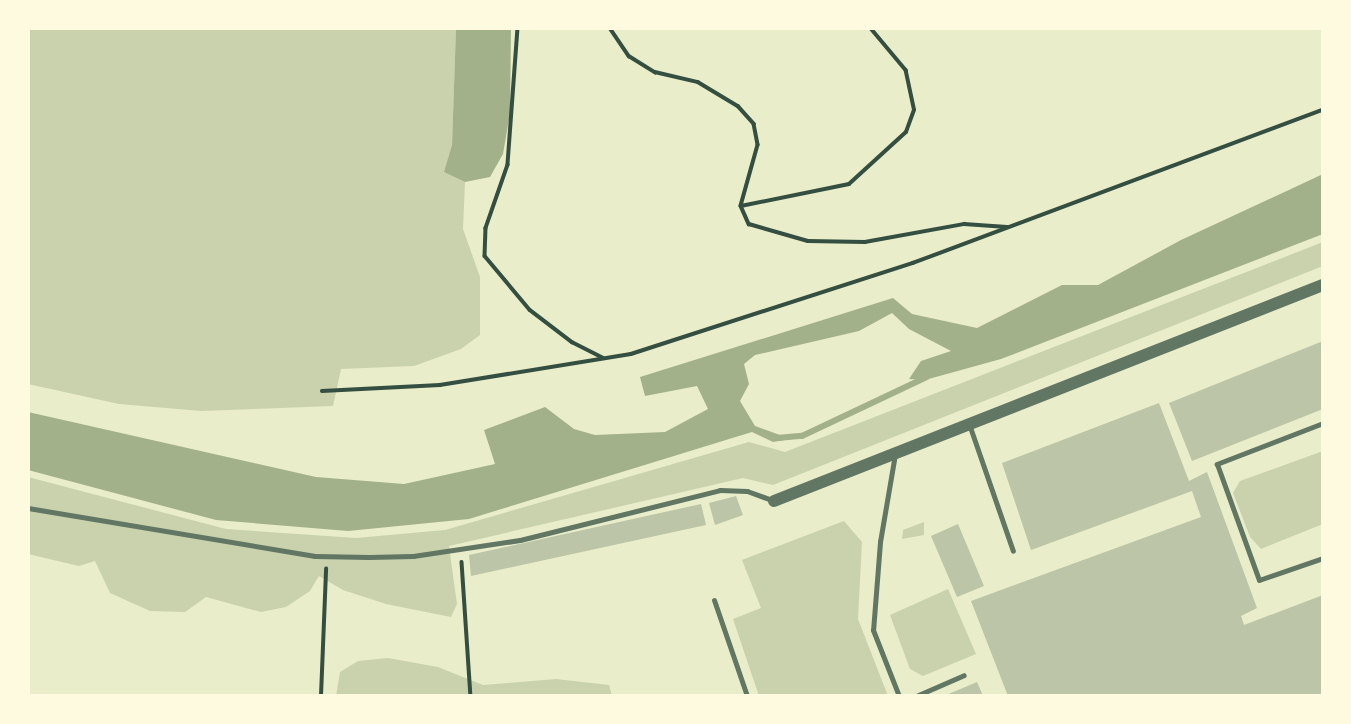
<!DOCTYPE html>
<style>
body{margin:0}
#map{position:relative;width:1351px;height:724px;overflow:hidden;background:#e9edc9;font-family:Commissioner,sans-serif}
div>[style]{position:absolute}
[style*='--x']{left:calc(var(--x)*1px);top:calc(var(--y)*1px);width:calc(var(--w)*1px);rotate:calc(var(--a)*1deg)}
.green>*{inset:0;background:#cad2ad}
.water>*{inset:0;background:#a3b18a}
.stream>*{height:6px;margin:-3px;padding:0 3px;transform-origin:3px;border-radius:3px;background:#a3b18a}
.building>*{inset:0;background:#bcc5a7}
.path>*{height:3.5px;margin:-1.75px;padding:0 1.75px;transform-origin:1.75px;border-radius:1.75px;background:#344e41}
.service>*{height:5px;margin:-2.5px;padding:0 2.5px;transform-origin:2.5px;border-radius:2.5px;background:#617663}
.tertiary>*{height:12px;margin:-6px;padding:0 6px;transform-origin:6px;border-radius:6px;background:#617663}
span{translate:-50% -50%;white-space:nowrap;text-align:center;line-height:1.15;-webkit-text-stroke:5px #fefae0;paint-order:stroke}
.frame{position:absolute;inset:0;border:30px solid #fefae0;pointer-events:none}
</style>
<div id="map">
<div class="green">
<div style="clip-path:polygon(28px 28px,456px 28px,452px 145px,445px 172px,465px 182px,463px 229px,480px 277px,480px 335px,461px 349px,414px 366px,341px 369px,333px 406px,201px 411px,119px 404px,28px 384px)"></div>
<div style="clip-path:polygon(1323px 242px,1323px 266px,773px 485px,743px 478px,449px 546px,457px 604px,451px 617px,386px 604px,343px 590px,319px 576px,310px 591px,286px 607px,261px 612px,206px 597px,185px 612px,150px 611px,110px 593px,95px 561px,79px 566px,28px 554px,28px 477px,226px 529px,356px 538px,445px 530px,749px 442px,785px 452px)"></div>
<div style="clip-path:polygon(1323px 451px,1323px 524px,1261px 549px,1250px 537px,1233px 493px,1240px 481px)"></div>
<div style="clip-path:polygon(844px 521px,862px 542px,858px 619px,888px 696px,759px 696px,733px 619px,761px 608px,742px 560px)"></div>
<div style="clip-path:polygon(924px 522px,924px 535px,902px 539px,903px 530px)"></div>
<div style="clip-path:polygon(948px 589px,976px 654px,923px 676px,910px 669px,890px 615px)"></div>
<div style="clip-path:polygon(388px 658px,438px 667px,483px 685px,556px 679px,609px 685px,612px 696px,336px 696px,340px 672px,358px 661px)"></div>
</div>
<div class="water">
<div style="clip-path:polygon(456px 28px,511px 28px,510px 113px,503px 154px,490px 177px,465px 182px,444px 172px,452px 145px)"></div>
<div style="clip-path:polygon(1323px 174px,1323px 234px,1001px 359px,925px 380px,909px 379px,921px 361px,951px 351px,909px 329px,892px 313px,859px 331px,755px 355px,744px 364px,749px 384px,740px 401px,755px 426px,791px 439px,773px 442px,752px 432px,469px 519px,348px 531px,216px 520px,28px 470px,28px 412px,316px 477px,404px 484px,495px 464px,484px 430px,545px 407px,574px 429px,595px 435px,665px 432px,708px 409px,697px 386px,645px 396px,640px 377px,893px 298px,912px 314px,977px 328px,1062px 285px,1098px 285px,1181px 240px)"></div>
</div>
<div class="stream">
<div style="--x:777;--y:438;--w:25;--a:-5"></div>
<div style="--x:802;--y:436;--w:138;--a:-25.3"></div>
</div>
<div class="building">
<div style="clip-path:polygon(1323px 341px,1323px 409px,1192px 461px,1169px 403px)"></div>
<div style="clip-path:polygon(1159px 403px,1189px 481px,1207px 472px,1257px 608px,1241px 616px,1244px 625px,1323px 595px,1323px 696px,1008px 696px,971px 601px,1201px 517px,1192px 491px,1031px 550px,1002px 463px)"></div>
<div style="clip-path:polygon(736px 496px,743px 515px,715px 525px,709px 503px)"></div>
<div style="clip-path:polygon(701px 504px,706px 525px,471px 576px,469px 555px)"></div>
<div style="clip-path:polygon(958px 524px,984px 586px,957px 597px,931px 536px)"></div>
<div style="clip-path:polygon(977px 682px,983px 696px,944px 696px)"></div>
</div>
<div class="path">
<div style="--x:518;--y:28;--w:137;--a:94.2"></div>
<div style="--x:508;--y:165;--w:67;--a:109.2"></div>
<div style="--x:486;--y:228;--w:28;--a:92"></div>
<div style="--x:485;--y:256;--w:70;--a:50.2"></div>
<div style="--x:530;--y:310;--w:53;--a:37.3"></div>
<div style="--x:572;--y:342;--w:35;--a:27"></div>
<div style="--x:610;--y:28;--w:34;--a:56"></div>
<div style="--x:629;--y:56;--w:31;--a:32"></div>
<div style="--x:655;--y:72;--w:44;--a:13.1"></div>
<div style="--x:698;--y:82;--w:47;--a:31"></div>
<div style="--x:738;--y:106;--w:24;--a:48"></div>
<div style="--x:754;--y:124;--w:21;--a:79"></div>
<div style="--x:758;--y:145;--w:63;--a:105.6"></div>
<div style="--x:741;--y:206;--w:20;--a:66"></div>
<div style="--x:749;--y:224;--w:61;--a:16.1"></div>
<div style="--x:808;--y:241;--w:57;--a:1"></div>
<div style="--x:865;--y:242;--w:101;--a:-10.3"></div>
<div style="--x:964;--y:224;--w:43;--a:4"></div>
<div style="--x:741;--y:206;--w:110;--a:-11.5"></div>
<div style="--x:849;--y:184;--w:77;--a:-42.4"></div>
<div style="--x:906;--y:132;--w:23;--a:-70"></div>
<div style="--x:914;--y:110;--w:40;--a:-102"></div>
<div style="--x:906;--y:71;--w:56;--a:-129.9"></div>
<div style="--x:322;--y:391;--w:118;--a:-2.9"></div>
<div style="--x:440;--y:385;--w:193;--a:-9.2"></div>
<div style="--x:631;--y:354;--w:296;--a:-17.9"></div>
<div style="--x:913;--y:263;--w:438;--a:-20.5"></div>
<div style="--x:462;--y:562;--w:134;--a:86.2"></div>
<div style="--x:321;--y:696;--w:127;--a:-87.7"></div>
</div>
<div class="service">
<div style="--x:1323;--y:423;--w:114;--a:158.9"></div>
<div style="--x:1217;--y:464;--w:123;--a:70.1"></div>
<div style="--x:1259;--y:580;--w:68;--a:-19"></div>
<div style="--x:969;--y:424;--w:134;--a:70.9"></div>
<div style="--x:895;--y:454;--w:89;--a:99.7"></div>
<div style="--x:880;--y:542;--w:88;--a:94.5"></div>
<div style="--x:873;--y:630;--w:71;--a:68.5"></div>
<div style="--x:28;--y:508;--w:291;--a:9.5"></div>
<div style="--x:315;--y:556;--w:54;--a:1.1"></div>
<div style="--x:369;--y:557;--w:44;--a:-1.3"></div>
<div style="--x:413;--y:556;--w:108;--a:-8.5"></div>
<div style="--x:520;--y:540;--w:206;--a:-14"></div>
<div style="--x:720;--y:490;--w:27;--a:2"></div>
<div style="--x:747;--y:491;--w:29;--a:20"></div>
<div style="--x:714;--y:600;--w:102;--a:71"></div>
<div style="--x:916;--y:696;--w:52;--a:-23.6"></div>
</div>
<div class="tertiary">
<div style="--x:774;--y:501;--w:590;--a:-21.48"></div>
</div>
<div class="frame"></div>
</div>
